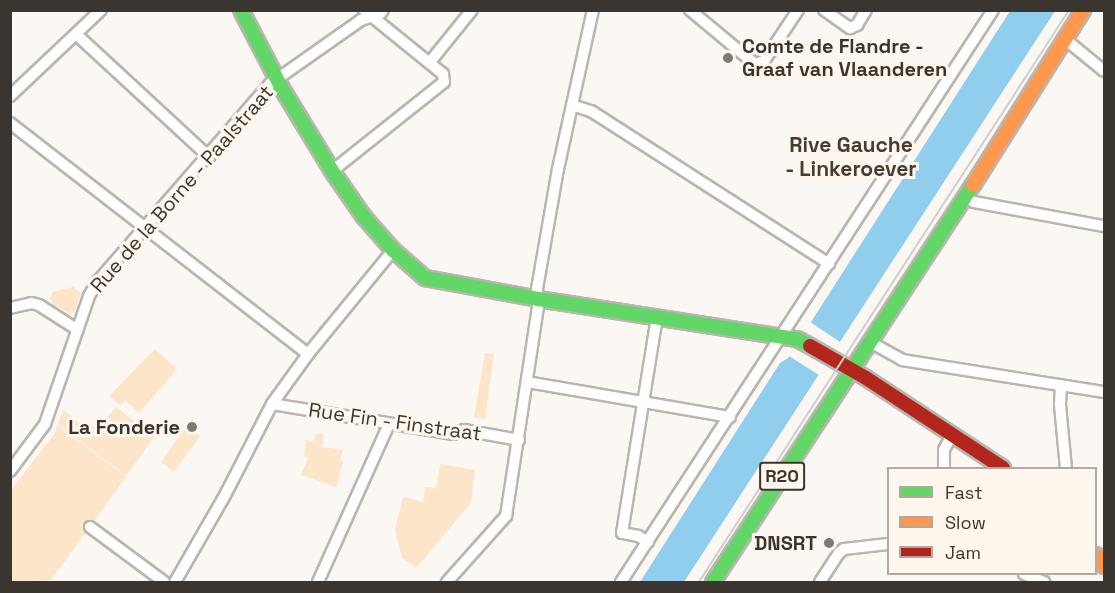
<!DOCTYPE html>
<style>
body{margin:0}
#map{position:relative;width:1115px;height:593px;overflow:hidden;background:#fbf7f2;font-family:"Space Grotesk",sans-serif}
div>[style]{position:absolute}
[style*='--x']{left:calc(var(--x)*1px);top:calc(var(--y)*1px);width:calc(var(--w)*1px);rotate:calc(var(--a)*1deg)}
.green>*{inset:0;background:#fce5c9}
.water>*{inset:0;background:#91cdec}
.pier>*{inset:0;background:#fbf7f2}
.roads{filter:drop-shadow(2px 0 #b9b5b0) drop-shadow(-2px 0 #b9b5b0) drop-shadow(0 2px #b9b5b0) drop-shadow(0 -2px #b9b5b0)}
.street>*{height:10px;margin:-5px;padding:0 5px;transform-origin:5px;border-radius:5px;background:#fefefd}
.fast>*{height:14px;margin:-7px;padding:0 7px;transform-origin:7px;border-radius:7px;background:#63d668}
.slow>*{height:14px;margin:-7px;padding:0 7px;transform-origin:7px;border-radius:7px;background:#ff974d}
.jam>*{height:14px;margin:-7px;padding:0 7px;transform-origin:7px;border-radius:7px;background:#b3261e}
.tram>*{height:1.5px;margin:-0.75px;padding:0 0.75px;transform-origin:0.75px;border-radius:0.75px;background:#d0cfcd}
.dots>*{width:16px;height:16px;translate:-50% -50%;box-sizing:border-box;border:3px solid #fff7ee;border-radius:50%}
span{translate:-50% -50%;white-space:nowrap;text-align:center;line-height:1.15;-webkit-text-stroke:6px #fff7ee;paint-order:stroke}
.shield-label span{padding:2px 4px;background:#fff7ee;border:2px solid;border-radius:4px;-webkit-text-stroke-width:0}
.shield-label{font-size:18px;color:#3a352f;font-weight:700}
.poi-label{font-size:20px;color:#3a352f;font-weight:700}
.left{translate:0 -50%;text-align:left}
.right{translate:-100% -50%;text-align:right}
.street-label{font-size:20px;color:#3a352f}
.neighbourhood-label{font-size:21px;color:#463c30;font-weight:700}
.frame{position:absolute;inset:0;border:12px solid #3a352f;pointer-events:none}
.legend{position:absolute;left:887px;top:467px;width:210px;height:108px;box-sizing:border-box;background:#fff7ee;border:2px solid #b0a9a2;margin:0;padding:8px 10px;list-style:none;font-size:18px;color:#3a352f}
.legend li{display:flex;align-items:center;gap:12px;height:30px}
.legend b{width:30px;border:2px solid #b0a9a2}
</style>
<div id="map">
<div class="green">
<div style="clip-path:polygon(73px 287px,81px 293px,75px 311px,70px 314px,53px 304px,50px 298px,53px 292px)"></div>
<div style="clip-path:polygon(155px 349px,177px 369px,139px 413px,125px 400px,120px 405px,109px 396px)"></div>
<div style="clip-path:polygon(485px 353px,494px 354px,485px 419px,474px 417px)"></div>
<div style="clip-path:polygon(116px 407px,154px 437px,126px 476px,58px 424px,63px 410px,88px 430px,92px 425px,97px 429px)"></div>
<div style="clip-path:polygon(57px 425px,126px 477px,51px 580px,11px 582px,10px 491px,55px 433px)"></div>
<div style="clip-path:polygon(186px 427px,200px 436px,174px 472px,161px 462px)"></div>
<div style="clip-path:polygon(316px 433px,324px 434px,322px 447px,343px 450px,340px 459px,343px 463px,336px 487px,301px 475px,308px 458px,304px 456px,306px 440px,314px 442px)"></div>
<div style="clip-path:polygon(440px 464px,475px 470px,471px 503px,416px 568px,402px 558px,395px 530px,403px 497px,423px 502px,425px 487px,436px 488px)"></div>
</div>
<div class="water">
<div style="clip-path:polygon(1010px 11px,1055px 11px,684px 582px,640px 582px,780px 363px,788px 358px)"></div>
</div>
<div class="pier">
<div style="clip-path:polygon(810px 322px,840px 342px,819px 375px,789px 356px)"></div>
</div>
<div class="roads">
<div class="street">
<div style="--x:690;--y:10;--w:85;--a:39.7"></div>
<div style="--x:755;--y:64;--w:9;--a:-18"></div>
<div style="--x:764;--y:61;--w:61;--a:-56.3"></div>
<div style="--x:824;--y:10;--w:32;--a:35"></div>
<div style="--x:850;--y:28;--w:8;--a:-23"></div>
<div style="--x:857;--y:25;--w:17;--a:-59"></div>
<div style="--x:77;--y:35;--w:180;--a:42.7"></div>
<div style="--x:1065;--y:39;--w:50;--a:39.4"></div>
<div style="--x:430;--y:62;--w:67;--a:-51.1"></div>
<div style="--x:10;--y:96;--w:125;--a:-43.4"></div>
<div style="--x:572;--y:105;--w:20;--a:18"></div>
<div style="--x:591;--y:111;--w:283;--a:32.7"></div>
<div style="--x:10;--y:123;--w:377;--a:37.8"></div>
<div style="--x:332;--y:171;--w:143;--a:-38.5"></div>
<div style="--x:444;--y:82;--w:8;--a:-97"></div>
<div style="--x:443;--y:74;--w:102;--a:-141"></div>
<div style="--x:965;--y:197;--w:10;--a:29"></div>
<div style="--x:974;--y:202;--w:132;--a:10.5"></div>
<div style="--x:10;--y:308;--w:22;--a:-13"></div>
<div style="--x:31;--y:303;--w:8;--a:14"></div>
<div style="--x:39;--y:305;--w:46;--a:32.7"></div>
<div style="--x:870;--y:342;--w:37;--a:29"></div>
<div style="--x:902;--y:360;--w:205;--a:9"></div>
<div style="--x:527;--y:382;--w:206;--a:9.8"></div>
<div style="--x:1061;--y:385;--w:20;--a:93"></div>
<div style="--x:1060;--y:405;--w:63;--a:84.6"></div>
<div style="--x:272;--y:404;--w:184;--a:9.4"></div>
<div style="--x:454;--y:434;--w:11;--a:-22"></div>
<div style="--x:464;--y:430;--w:56;--a:10.3"></div>
<div style="--x:944;--y:468;--w:18;--a:-90"></div>
<div style="--x:944;--y:450;--w:18;--a:-63"></div>
<div style="--x:10;--y:471;--w:59;--a:-53.3"></div>
<div style="--x:45;--y:424;--w:135;--a:-71"></div>
<div style="--x:89;--y:296;--w:17;--a:-59"></div>
<div style="--x:98;--y:281;--w:262;--a:-48.9"></div>
<div style="--x:270;--y:84;--w:111;--a:-35.1"></div>
<div style="--x:361;--y:20;--w:20;--a:-18"></div>
<div style="--x:380;--y:14;--w:5;--a:-53"></div>
<div style="--x:90;--y:527;--w:92;--a:36.6"></div>
<div style="--x:648;--y:542;--w:12;--a:-149"></div>
<div style="--x:638;--y:536;--w:16;--a:-169"></div>
<div style="--x:622;--y:533;--w:219;--a:-80.8"></div>
<div style="--x:1024;--y:574;--w:22;--a:22"></div>
<div style="--x:175;--y:582;--w:96;--a:-60"></div>
<div style="--x:223;--y:499;--w:107;--a:-62.7"></div>
<div style="--x:272;--y:404;--w:62;--a:-54.2"></div>
<div style="--x:308;--y:354;--w:134;--a:-50.7"></div>
<div style="--x:318;--y:582;--w:173;--a:-65.8"></div>
<div style="--x:447;--y:582;--w:89;--a:-48.2"></div>
<div style="--x:506;--y:516;--w:210;--a:-81.3"></div>
<div style="--x:538;--y:308;--w:19;--a:-93"></div>
<div style="--x:537;--y:289;--w:122;--a:-80.1"></div>
<div style="--x:558;--y:169;--w:163;--a:-77.6"></div>
<div style="--x:621;--y:582;--w:682;--a:-56.96"></div>
<div style="--x:820;--y:582;--w:35;--a:-57"></div>
<div style="--x:839;--y:553;--w:6;--a:-39"></div>
<div style="--x:844;--y:549;--w:44;--a:-6.5"></div>
</div>
<div class="fast">
<div style="--x:241;--y:10;--w:87;--a:62.5"></div>
<div style="--x:281;--y:87;--w:98;--a:58.7"></div>
<div style="--x:332;--y:171;--w:56;--a:55.2"></div>
<div style="--x:364;--y:217;--w:44;--a:48.7"></div>
<div style="--x:393;--y:250;--w:43;--a:41.2"></div>
<div style="--x:425;--y:278;--w:115;--a:10.5"></div>
<div style="--x:538;--y:299;--w:262;--a:8.8"></div>
<div style="--x:797;--y:339;--w:15;--a:28"></div>
<div style="--x:713;--y:582;--w:475;--a:-56.8"></div>
</div>
<div class="slow">
<div style="--x:973;--y:185;--w:207;--a:-57.8"></div>
<div style="--x:1096;--y:555;--w:14;--a:54"></div>
</div>
<div class="jam">
<div style="--x:810;--y:346;--w:64;--a:29.7"></div>
<div style="--x:866;--y:378;--w:164;--a:33.3"></div>
</div>
</div>
<div class="tram">
<div style="--x:699;--y:582;--w:681;--a:-57.1"></div>
</div>
<div class="dots">
<div style="left:728px;top:58px;background:#7e7973"></div>
<div style="left:192px;top:427px;background:#7e7973"></div>
<div style="left:829px;top:543px;background:#7e7973"></div>
</div>
<div class="shield-label">
<span style="left:782px;top:476px">R20</span>
</div>
<div class="poi-label">
<span class="left" style="left:742px;top:58px">Comte de Flandre -<br>Graaf van Vlaanderen</span>
<span class="right" style="left:180px;top:427px">La Fonderie</span>
<span class="right" style="left:817px;top:543px">DNSRT</span>
</div>
<div class="street-label">
<span style="left:182px;top:189px;rotate:-49deg">Rue de la Borne - Paalstraat</span>
<span style="left:395px;top:422px;rotate:8deg">Rue Fin - Finstraat</span>
</div>
<div class="neighbourhood-label">
<span style="left:851px;top:157px">Rive Gauche<br>- Linkeroever</span>
</div>
<div class="frame"></div>
<ul class="legend">
<li><b style="height:8px;background:#63d668"></b>Fast</li>
<li><b style="height:8px;background:#ff974d"></b>Slow</li>
<li><b style="height:8px;background:#b3261e"></b>Jam</li>
</ul>
</div>
